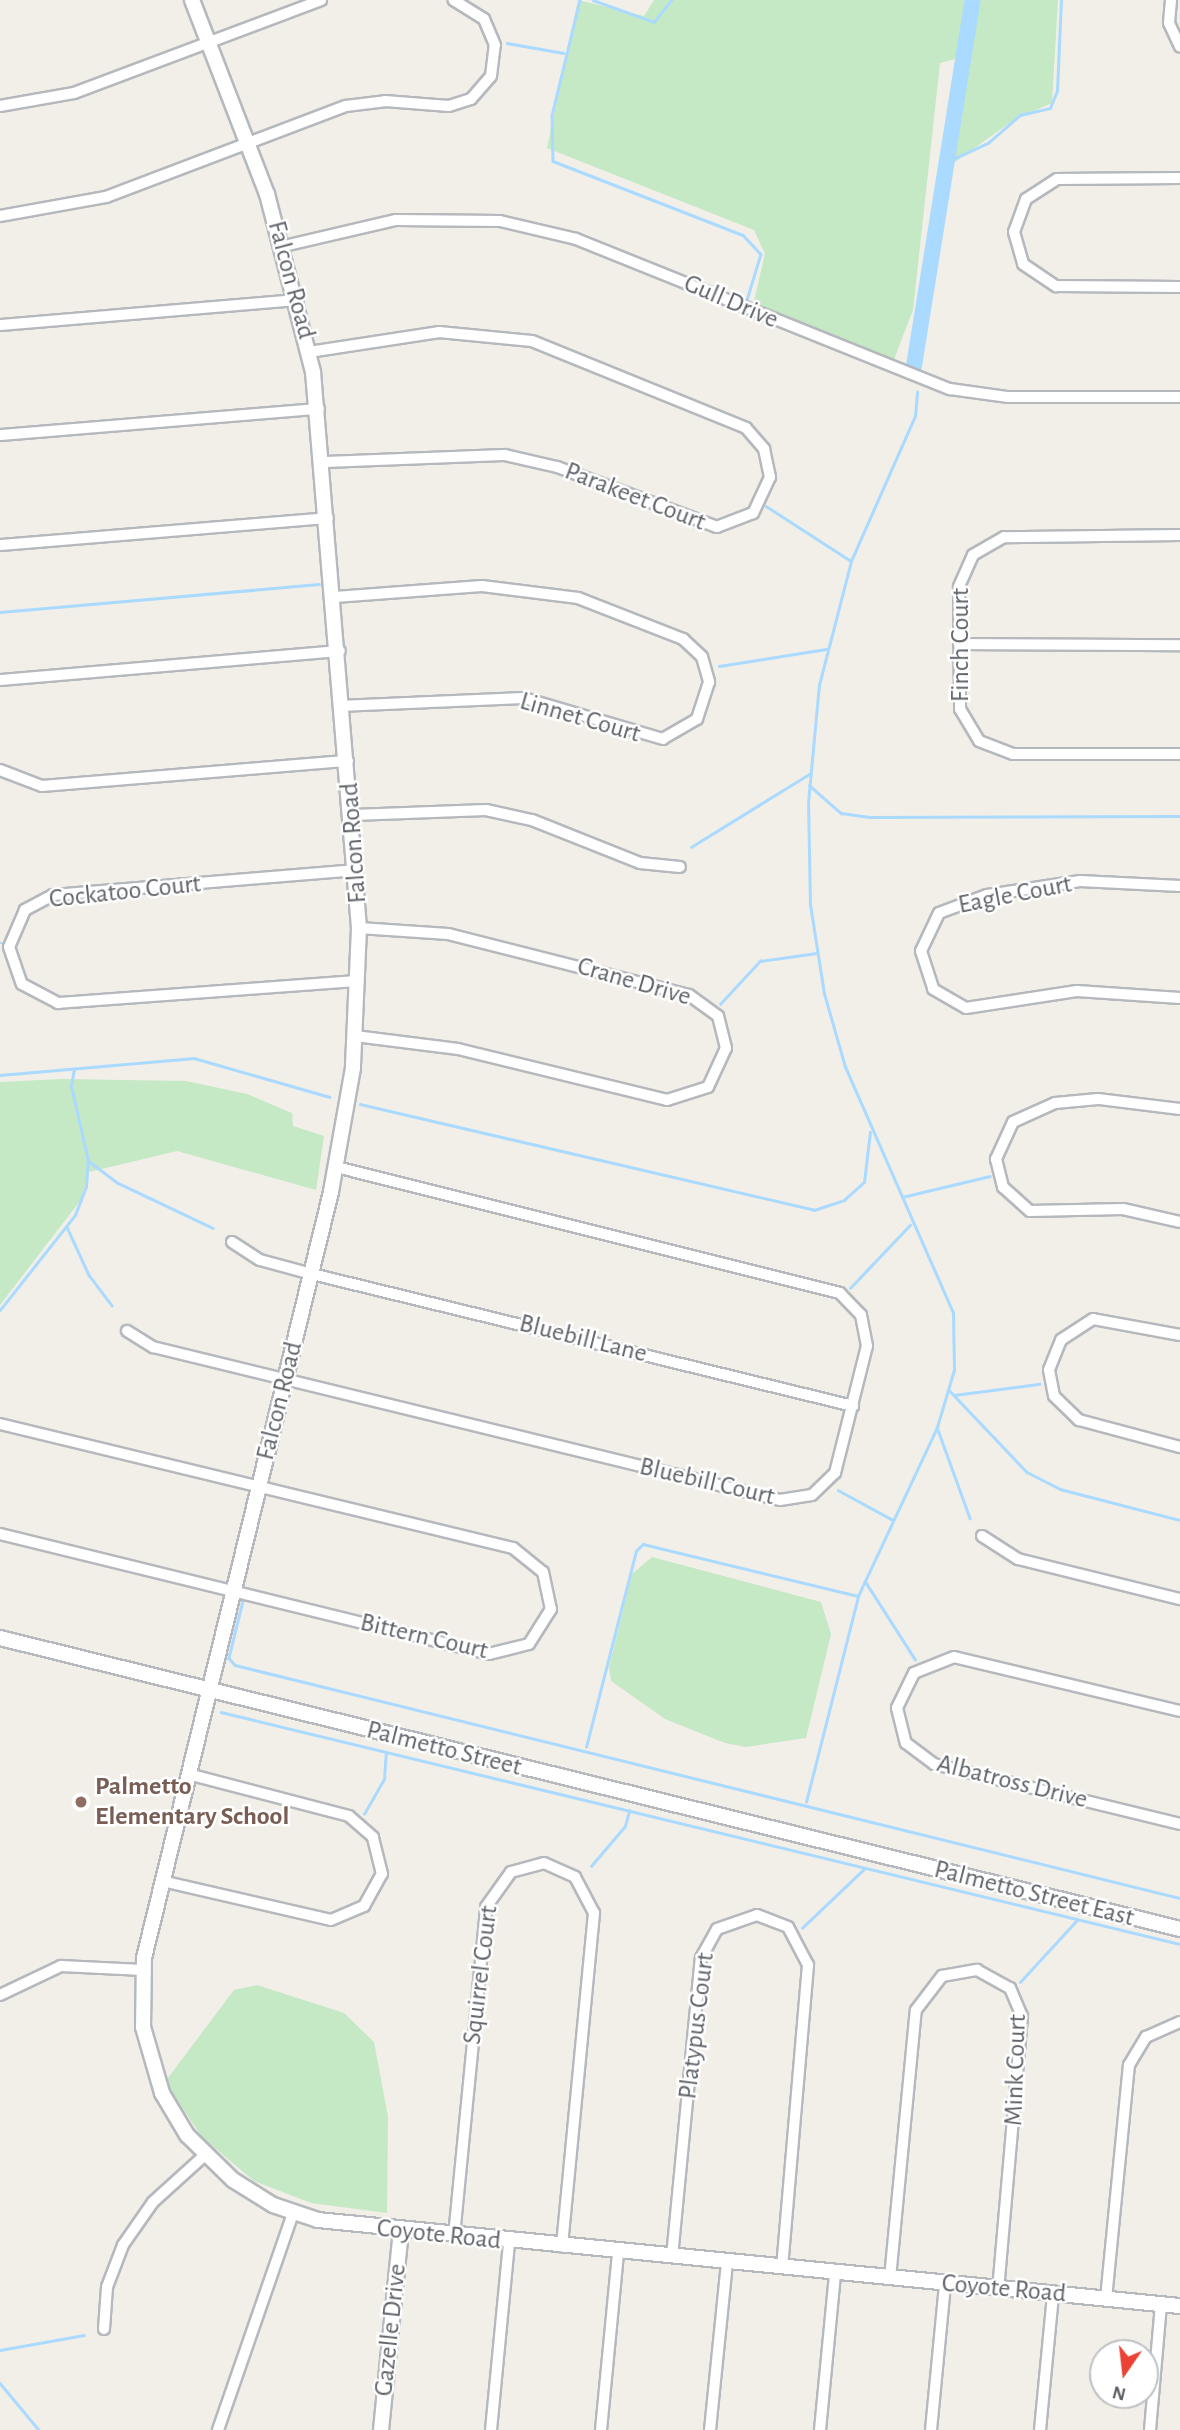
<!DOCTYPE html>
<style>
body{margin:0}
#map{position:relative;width:1180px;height:2430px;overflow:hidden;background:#f1efe8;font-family:"Alegreya Sans",sans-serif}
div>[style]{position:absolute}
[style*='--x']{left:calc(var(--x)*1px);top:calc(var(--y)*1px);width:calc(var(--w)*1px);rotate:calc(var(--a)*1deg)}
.green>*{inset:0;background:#c5e8c5}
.stream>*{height:2.5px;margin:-1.25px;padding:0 1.25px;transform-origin:1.25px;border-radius:1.25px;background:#aadaff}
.river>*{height:16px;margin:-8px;padding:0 8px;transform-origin:8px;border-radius:8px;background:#aadaff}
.roads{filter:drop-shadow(2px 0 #b5b8bc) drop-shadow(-2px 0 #b5b8bc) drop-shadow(0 2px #b5b8bc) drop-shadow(0 -2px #b5b8bc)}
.street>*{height:10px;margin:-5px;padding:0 5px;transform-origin:5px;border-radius:5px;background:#fff}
.secondary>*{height:14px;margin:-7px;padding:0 7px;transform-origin:7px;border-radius:7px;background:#fff}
.dots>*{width:19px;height:19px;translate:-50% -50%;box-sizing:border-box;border:4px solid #fff;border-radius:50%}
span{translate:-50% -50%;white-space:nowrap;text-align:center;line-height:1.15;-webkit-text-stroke:5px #fff;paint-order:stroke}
.street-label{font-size:26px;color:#5f6368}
.education-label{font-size:26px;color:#785e54;font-weight:700}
.left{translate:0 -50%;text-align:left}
.north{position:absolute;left:1089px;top:2339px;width:70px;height:70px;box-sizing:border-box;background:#fff;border:2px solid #bfc1c3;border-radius:50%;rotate:194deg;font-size:19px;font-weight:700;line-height:28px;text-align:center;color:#5f6368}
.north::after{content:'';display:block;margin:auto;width:24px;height:32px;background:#ea4335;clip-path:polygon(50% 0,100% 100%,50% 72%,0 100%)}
</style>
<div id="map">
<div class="green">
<div style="clip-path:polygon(578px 0,644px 16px,654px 0,1058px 0,1052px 103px,1015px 119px,955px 162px,958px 72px,955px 59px,940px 63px,913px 310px,893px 362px,753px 305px,765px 254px,754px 230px,547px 148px)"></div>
<div style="clip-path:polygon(61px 1079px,186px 1081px,247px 1094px,292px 1113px,293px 1126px,324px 1136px,316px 1190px,177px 1151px,89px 1172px,80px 1201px,0 1305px,0 1082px)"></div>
<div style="clip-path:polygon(652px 1557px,821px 1602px,831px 1634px,806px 1738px,746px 1747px,725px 1743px,665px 1719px,611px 1681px,609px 1667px,632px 1574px)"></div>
<div style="clip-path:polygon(257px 1985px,344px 2013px,374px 2042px,388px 2117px,387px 2213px,311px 2203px,254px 2181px,202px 2137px,165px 2082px,234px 1990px)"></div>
</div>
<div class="stream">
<div style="--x:580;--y:0;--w:119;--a:103.6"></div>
<div style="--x:552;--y:116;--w:45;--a:88.7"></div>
<div style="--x:553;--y:161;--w:204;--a:21.3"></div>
<div style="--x:743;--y:235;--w:26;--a:47"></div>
<div style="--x:761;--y:254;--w:48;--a:106.9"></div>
<div style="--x:593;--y:0;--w:65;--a:19.8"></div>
<div style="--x:654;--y:22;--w:28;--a:-52"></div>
<div style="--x:507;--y:43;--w:57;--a:10.1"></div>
<div style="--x:949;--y:161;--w:43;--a:-24.8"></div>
<div style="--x:988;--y:143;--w:43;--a:-41.2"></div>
<div style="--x:1020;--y:115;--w:31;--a:-13"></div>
<div style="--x:1050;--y:108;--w:18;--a:-68"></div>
<div style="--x:1057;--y:91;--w:91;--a:-87.5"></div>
<div style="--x:766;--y:506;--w:101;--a:32.9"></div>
<div style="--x:0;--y:612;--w:320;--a:-5"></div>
<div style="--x:719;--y:666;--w:108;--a:-9"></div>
<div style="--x:809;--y:785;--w:43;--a:41.2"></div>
<div style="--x:841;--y:813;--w:30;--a:8"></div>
<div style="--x:871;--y:817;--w:309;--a:-0.2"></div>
<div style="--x:691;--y:847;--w:139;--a:-31.7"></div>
<div style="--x:0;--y:943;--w:1;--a:0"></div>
<div style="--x:720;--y:1004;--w:59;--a:-47.1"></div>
<div style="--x:760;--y:961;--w:57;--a:-8.1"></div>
<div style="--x:0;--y:1075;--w:195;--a:-5"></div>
<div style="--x:194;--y:1058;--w:141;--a:16"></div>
<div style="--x:360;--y:1104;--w:466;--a:13.1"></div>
<div style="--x:814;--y:1210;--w:32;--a:-18"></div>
<div style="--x:844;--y:1200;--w:27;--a:-42"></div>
<div style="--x:864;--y:1182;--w:50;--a:-83.2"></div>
<div style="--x:90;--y:1162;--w:35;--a:37"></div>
<div style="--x:118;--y:1183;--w:105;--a:25.3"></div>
<div style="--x:902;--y:1197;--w:90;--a:-13.4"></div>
<div style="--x:67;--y:1227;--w:53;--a:65.4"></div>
<div style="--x:89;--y:1275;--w:38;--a:53"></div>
<div style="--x:850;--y:1288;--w:87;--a:-46.4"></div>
<div style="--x:0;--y:1310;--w:121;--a:-51.7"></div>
<div style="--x:75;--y:1215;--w:30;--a:-69"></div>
<div style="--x:86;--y:1187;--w:26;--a:-86"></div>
<div style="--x:88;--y:1161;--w:77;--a:-102.8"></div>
<div style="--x:71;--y:1086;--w:17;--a:-80"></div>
<div style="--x:950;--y:1391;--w:112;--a:46.5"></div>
<div style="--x:1027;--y:1472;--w:37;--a:27"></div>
<div style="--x:1060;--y:1489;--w:124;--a:14.5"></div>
<div style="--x:954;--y:1395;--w:86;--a:-7.4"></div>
<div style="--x:937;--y:1427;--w:97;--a:70.1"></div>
<div style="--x:838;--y:1490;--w:63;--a:28.6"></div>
<div style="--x:865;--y:1581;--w:93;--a:57.3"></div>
<div style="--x:243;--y:1601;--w:59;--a:103.8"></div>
<div style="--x:229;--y:1658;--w:9;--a:49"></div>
<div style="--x:235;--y:1665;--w:973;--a:13.85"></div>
<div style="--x:221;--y:1712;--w:987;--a:13.6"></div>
<div style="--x:586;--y:1747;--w:202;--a:-75.7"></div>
<div style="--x:636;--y:1551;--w:10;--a:-45"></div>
<div style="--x:643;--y:1544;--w:221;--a:13.6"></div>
<div style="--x:806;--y:1802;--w:212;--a:-75.8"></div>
<div style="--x:858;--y:1596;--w:187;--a:-64.9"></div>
<div style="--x:937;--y:1427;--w:59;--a:-73.4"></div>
<div style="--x:954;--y:1370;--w:57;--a:-91"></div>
<div style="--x:953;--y:1313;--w:269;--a:-113.7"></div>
<div style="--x:845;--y:1067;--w:76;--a:-106"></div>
<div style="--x:824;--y:994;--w:90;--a:-98.9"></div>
<div style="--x:810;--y:905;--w:102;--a:-91.1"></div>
<div style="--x:808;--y:803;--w:119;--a:-84.7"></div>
<div style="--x:819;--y:685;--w:128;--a:-75.5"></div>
<div style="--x:851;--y:561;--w:158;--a:-66.2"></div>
<div style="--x:915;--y:416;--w:24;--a:-85"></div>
<div style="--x:364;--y:1814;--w:40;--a:-60.3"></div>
<div style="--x:384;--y:1779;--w:26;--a:-86"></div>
<div style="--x:591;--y:1866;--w:52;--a:-49.6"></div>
<div style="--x:625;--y:1826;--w:16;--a:-75"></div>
<div style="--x:802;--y:1928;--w:87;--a:-43.6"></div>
<div style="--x:1020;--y:1982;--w:84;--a:-47.4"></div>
<div style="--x:0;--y:2350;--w:85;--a:-10.1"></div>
<div style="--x:0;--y:2383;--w:61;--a:50.3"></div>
</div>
<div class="river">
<div style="--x:914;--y:366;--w:369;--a:-80.9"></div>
</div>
<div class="roads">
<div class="street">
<div style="--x:1171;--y:0;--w:23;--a:95"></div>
<div style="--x:1169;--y:23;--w:26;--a:65"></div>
<div style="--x:0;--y:106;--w:75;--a:-10"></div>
<div style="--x:74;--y:93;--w:264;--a:-20.6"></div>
<div style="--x:1180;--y:178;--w:123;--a:179.5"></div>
<div style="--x:1057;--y:179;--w:37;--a:147"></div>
<div style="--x:1026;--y:199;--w:35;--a:110"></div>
<div style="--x:1014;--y:232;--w:33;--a:74"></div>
<div style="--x:1023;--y:264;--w:40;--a:34"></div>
<div style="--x:1056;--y:286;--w:124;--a:0.5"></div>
<div style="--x:0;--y:216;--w:108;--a:-10.2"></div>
<div style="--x:106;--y:197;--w:257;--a:-20.8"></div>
<div style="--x:346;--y:106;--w:39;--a:-7"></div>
<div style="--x:385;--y:101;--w:64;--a:4.5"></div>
<div style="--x:449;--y:106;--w:23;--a:-18"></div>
<div style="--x:471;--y:99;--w:30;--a:-49"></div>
<div style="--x:491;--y:76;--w:31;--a:-83"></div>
<div style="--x:495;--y:45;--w:28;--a:-113"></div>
<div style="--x:484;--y:19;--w:36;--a:-148"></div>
<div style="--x:284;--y:246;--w:115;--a:-13.1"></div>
<div style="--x:396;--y:220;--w:104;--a:0.6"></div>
<div style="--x:500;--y:221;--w:78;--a:13.3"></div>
<div style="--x:576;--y:239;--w:403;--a:21.9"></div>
<div style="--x:950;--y:389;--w:59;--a:7.9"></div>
<div style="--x:1008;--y:397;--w:172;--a:0"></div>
<div style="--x:0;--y:325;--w:299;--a:-4.8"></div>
<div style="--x:309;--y:352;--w:132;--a:-8.7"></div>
<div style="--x:439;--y:332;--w:93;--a:5.5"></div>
<div style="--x:532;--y:341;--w:231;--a:22.1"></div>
<div style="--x:746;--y:428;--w:28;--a:49"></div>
<div style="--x:764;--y:449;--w:29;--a:78"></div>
<div style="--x:770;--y:477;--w:40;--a:115"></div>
<div style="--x:753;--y:513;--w:39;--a:159"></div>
<div style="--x:717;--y:527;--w:171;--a:-159.4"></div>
<div style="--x:557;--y:467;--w:53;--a:-167"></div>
<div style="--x:505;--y:455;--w:181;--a:177.8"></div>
<div style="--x:0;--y:435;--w:320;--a:-4.7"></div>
<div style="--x:1180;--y:535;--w:176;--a:179.3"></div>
<div style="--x:1004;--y:537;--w:36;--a:150"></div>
<div style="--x:973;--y:555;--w:35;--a:114"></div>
<div style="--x:959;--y:587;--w:122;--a:89.5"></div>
<div style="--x:960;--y:709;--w:37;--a:59"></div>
<div style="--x:979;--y:741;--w:36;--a:21"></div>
<div style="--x:1013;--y:754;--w:167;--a:0"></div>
<div style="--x:0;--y:545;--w:329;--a:-4.7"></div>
<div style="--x:335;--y:597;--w:147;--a:-4.3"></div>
<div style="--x:482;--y:586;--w:97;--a:7.1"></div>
<div style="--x:578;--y:598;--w:113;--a:21.3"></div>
<div style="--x:683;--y:639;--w:26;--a:43"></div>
<div style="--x:702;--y:657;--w:26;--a:74"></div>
<div style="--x:709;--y:682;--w:39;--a:108"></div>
<div style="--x:697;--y:719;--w:39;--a:150"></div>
<div style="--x:663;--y:739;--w:145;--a:-163.6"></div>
<div style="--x:524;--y:698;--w:180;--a:177.5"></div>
<div style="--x:959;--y:644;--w:221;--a:0.3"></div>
<div style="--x:0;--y:680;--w:341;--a:-4.9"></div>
<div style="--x:0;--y:770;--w:45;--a:20.9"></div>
<div style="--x:42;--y:786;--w:307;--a:-4.7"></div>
<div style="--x:353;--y:815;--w:133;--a:-2.2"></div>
<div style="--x:486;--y:810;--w:47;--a:12.3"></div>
<div style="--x:532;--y:820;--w:116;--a:21.7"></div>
<div style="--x:640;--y:863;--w:40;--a:5.7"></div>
<div style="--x:357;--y:870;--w:305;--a:175.3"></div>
<div style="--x:53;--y:895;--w:32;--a:152"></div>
<div style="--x:25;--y:910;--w:40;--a:113.4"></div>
<div style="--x:9;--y:947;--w:39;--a:71"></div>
<div style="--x:22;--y:984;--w:41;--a:27.8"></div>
<div style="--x:58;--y:1003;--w:301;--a:-4.2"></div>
<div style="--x:1180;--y:886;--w:100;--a:-177.1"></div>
<div style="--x:1080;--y:881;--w:94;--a:171.4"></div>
<div style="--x:987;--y:895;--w:51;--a:159.4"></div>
<div style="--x:939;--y:913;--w:42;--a:115.3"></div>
<div style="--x:921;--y:951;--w:40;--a:72"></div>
<div style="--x:933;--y:989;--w:38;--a:30"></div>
<div style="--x:966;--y:1008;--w:112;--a:-8.7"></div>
<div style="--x:1077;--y:991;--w:103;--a:3.9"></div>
<div style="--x:355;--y:1036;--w:104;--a:7.2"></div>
<div style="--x:458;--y:1049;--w:215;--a:13.7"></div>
<div style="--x:667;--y:1100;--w:43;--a:-17.6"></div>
<div style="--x:708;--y:1087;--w:43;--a:-65.2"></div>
<div style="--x:726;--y:1048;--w:33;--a:-104"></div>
<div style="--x:718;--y:1016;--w:36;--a:-144"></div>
<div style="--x:689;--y:995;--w:249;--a:-165.8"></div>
<div style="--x:448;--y:934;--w:89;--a:-176.1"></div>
<div style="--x:1180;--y:1109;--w:83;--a:-173"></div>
<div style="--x:1098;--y:1099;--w:43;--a:174.7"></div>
<div style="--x:1055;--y:1103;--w:46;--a:155.7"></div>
<div style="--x:1013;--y:1122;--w:41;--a:114.7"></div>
<div style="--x:996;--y:1159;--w:29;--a:76"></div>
<div style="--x:1003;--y:1187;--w:36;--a:42"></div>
<div style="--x:1030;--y:1211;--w:93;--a:-1.2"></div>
<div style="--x:1123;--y:1209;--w:58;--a:12.8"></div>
<div style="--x:232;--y:1242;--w:33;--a:33"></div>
<div style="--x:260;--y:1260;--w:54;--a:15.1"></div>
<div style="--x:312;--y:1274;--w:557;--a:13.71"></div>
<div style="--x:127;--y:1331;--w:31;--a:32"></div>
<div style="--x:153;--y:1347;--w:645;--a:13.71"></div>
<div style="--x:780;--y:1500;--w:32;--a:-9"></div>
<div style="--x:812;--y:1495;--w:32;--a:-44"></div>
<div style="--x:835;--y:1473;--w:131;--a:-75.9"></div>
<div style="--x:867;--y:1346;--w:32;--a:-101"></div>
<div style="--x:861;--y:1315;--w:30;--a:-134"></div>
<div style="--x:840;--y:1293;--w:520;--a:-165.96"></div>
<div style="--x:1180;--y:1335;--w:88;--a:-169.6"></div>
<div style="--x:1093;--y:1319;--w:38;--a:147"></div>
<div style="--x:1061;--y:1340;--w:32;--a:112"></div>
<div style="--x:1049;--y:1370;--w:26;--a:79"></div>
<div style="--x:1054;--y:1396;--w:35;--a:44"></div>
<div style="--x:1079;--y:1420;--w:105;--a:15"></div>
<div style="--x:0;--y:1424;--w:528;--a:13.59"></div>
<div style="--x:513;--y:1548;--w:38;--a:39"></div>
<div style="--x:543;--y:1572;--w:38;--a:78"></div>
<div style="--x:551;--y:1609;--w:41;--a:122.2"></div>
<div style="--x:529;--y:1644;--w:41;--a:166"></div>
<div style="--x:489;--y:1654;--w:504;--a:-166.21"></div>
<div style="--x:982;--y:1536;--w:43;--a:32.6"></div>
<div style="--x:1018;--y:1559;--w:167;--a:13.9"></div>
<div style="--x:1180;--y:1711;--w:232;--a:-166.6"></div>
<div style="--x:954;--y:1657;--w:43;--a:158.2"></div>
<div style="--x:914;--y:1673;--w:39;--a:116"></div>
<div style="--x:897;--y:1708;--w:36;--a:76"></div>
<div style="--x:906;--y:1743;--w:35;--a:37"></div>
<div style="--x:934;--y:1764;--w:253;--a:13.7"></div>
<div style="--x:162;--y:1881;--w:173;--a:13"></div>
<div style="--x:331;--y:1920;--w:36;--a:-23"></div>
<div style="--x:364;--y:1906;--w:37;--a:-61"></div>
<div style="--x:382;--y:1874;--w:38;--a:-104"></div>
<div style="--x:373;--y:1837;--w:32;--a:-139"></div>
<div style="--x:349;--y:1816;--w:166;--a:-165.4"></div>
<div style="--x:0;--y:1995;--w:68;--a:-25.4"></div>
<div style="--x:61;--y:1966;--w:82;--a:2.8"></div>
<div style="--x:454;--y:2236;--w:331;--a:-84.4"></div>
<div style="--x:486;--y:1907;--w:43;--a:-54.5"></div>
<div style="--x:511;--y:1872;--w:34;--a:-15"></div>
<div style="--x:544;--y:1863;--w:34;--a:24"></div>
<div style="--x:575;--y:1877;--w:41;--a:62.2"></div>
<div style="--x:594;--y:1913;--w:335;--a:95.5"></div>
<div style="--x:672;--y:2257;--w:300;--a:-84.5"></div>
<div style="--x:701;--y:1958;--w:33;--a:-61"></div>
<div style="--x:717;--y:1929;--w:42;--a:-19.3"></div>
<div style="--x:757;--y:1915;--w:33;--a:21"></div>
<div style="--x:788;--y:1927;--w:43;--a:62.2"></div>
<div style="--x:808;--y:1965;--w:304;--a:94.9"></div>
<div style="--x:890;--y:2278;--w:269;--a:-84.5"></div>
<div style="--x:916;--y:2010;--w:43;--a:-52.6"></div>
<div style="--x:942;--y:1976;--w:36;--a:-10"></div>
<div style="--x:977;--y:1970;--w:38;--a:29"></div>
<div style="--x:1010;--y:1988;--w:30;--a:67"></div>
<div style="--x:1022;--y:2016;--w:274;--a:95"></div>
<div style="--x:1106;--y:2299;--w:235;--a:-84.4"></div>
<div style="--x:1129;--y:2065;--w:33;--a:-59"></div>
<div style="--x:1146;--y:2037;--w:37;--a:-24"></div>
<div style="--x:104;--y:2329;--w:42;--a:-85.9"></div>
<div style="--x:107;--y:2287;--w:45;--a:-69.1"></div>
<div style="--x:123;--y:2245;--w:52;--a:-55.1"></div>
<div style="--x:153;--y:2202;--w:70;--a:-42.1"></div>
<div style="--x:218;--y:2430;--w:230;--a:-70.9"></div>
<div style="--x:491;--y:2430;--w:189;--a:-84.5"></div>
<div style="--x:601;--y:2430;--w:179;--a:-84.5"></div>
<div style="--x:710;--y:2430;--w:168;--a:-84.2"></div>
<div style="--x:820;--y:2430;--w:158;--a:-84.5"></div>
<div style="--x:931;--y:2430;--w:147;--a:-84.5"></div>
<div style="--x:1040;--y:2430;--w:137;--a:-84.5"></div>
<div style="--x:1150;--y:2430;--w:126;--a:-85"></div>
</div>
<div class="secondary">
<div style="--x:192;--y:0;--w:208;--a:68.9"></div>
<div style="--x:267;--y:194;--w:184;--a:75.5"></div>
<div style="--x:313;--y:372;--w:558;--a:85.27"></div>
<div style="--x:359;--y:928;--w:140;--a:92.5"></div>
<div style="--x:353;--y:1068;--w:126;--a:100.1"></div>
<div style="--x:331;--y:1192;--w:788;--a:103.72"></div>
<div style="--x:144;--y:1958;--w:69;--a:90.8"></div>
<div style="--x:143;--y:2027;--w:69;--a:73.9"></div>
<div style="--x:162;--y:2093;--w:49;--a:59.2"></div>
<div style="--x:187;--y:2135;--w:64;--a:44.4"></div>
<div style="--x:233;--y:2180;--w:47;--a:32"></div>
<div style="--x:273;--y:2205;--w:47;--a:18.4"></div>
<div style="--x:318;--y:2220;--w:866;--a:5.7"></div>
<div style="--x:0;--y:1638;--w:1215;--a:13.85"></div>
<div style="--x:381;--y:2430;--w:200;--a:-84.3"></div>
</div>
</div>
<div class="dots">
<div style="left:81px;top:1802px;background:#8d6e63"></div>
</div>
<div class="street-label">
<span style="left:291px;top:280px;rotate:75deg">Falcon Road</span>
<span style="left:731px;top:302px;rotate:23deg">Gull Drive</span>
<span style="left:635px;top:497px;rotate:21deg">Parakeet Court</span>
<span style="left:961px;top:645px;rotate:-90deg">Finch Court</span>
<span style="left:580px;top:718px;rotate:16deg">Linnet Court</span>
<span style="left:354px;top:843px;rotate:-94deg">Falcon Road</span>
<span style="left:125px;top:892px;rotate:-6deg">Cockatoo Court</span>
<span style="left:1015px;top:895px;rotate:-11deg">Eagle Court</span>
<span style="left:634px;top:982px;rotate:16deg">Crane Drive</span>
<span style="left:583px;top:1339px;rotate:14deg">Bluebill Lane</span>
<span style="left:280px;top:1401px;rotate:-76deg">Falcon Road</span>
<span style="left:707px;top:1482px;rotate:13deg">Bluebill Court</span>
<span style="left:424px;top:1637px;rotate:13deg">Bittern Court</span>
<span style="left:444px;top:1749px;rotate:14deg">Palmetto Street</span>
<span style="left:1012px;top:1782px;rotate:14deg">Albatross Drive</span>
<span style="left:1034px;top:1894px;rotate:14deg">Palmetto Street East</span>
<span style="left:481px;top:1975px;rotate:-83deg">Squirrel Court</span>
<span style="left:697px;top:2026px;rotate:-83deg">Platypus Court</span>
<span style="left:1016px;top:2070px;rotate:-88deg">Mink Court</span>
<span style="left:439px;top:2235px;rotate:6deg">Coyote Road</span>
<span style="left:1004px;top:2289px;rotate:5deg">Coyote Road</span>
<span style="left:391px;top:2330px;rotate:-84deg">Gazelle Drive</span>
</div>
<div class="education-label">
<span class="left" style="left:95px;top:1802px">Palmetto<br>Elementary School</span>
</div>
<div class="north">N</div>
</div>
